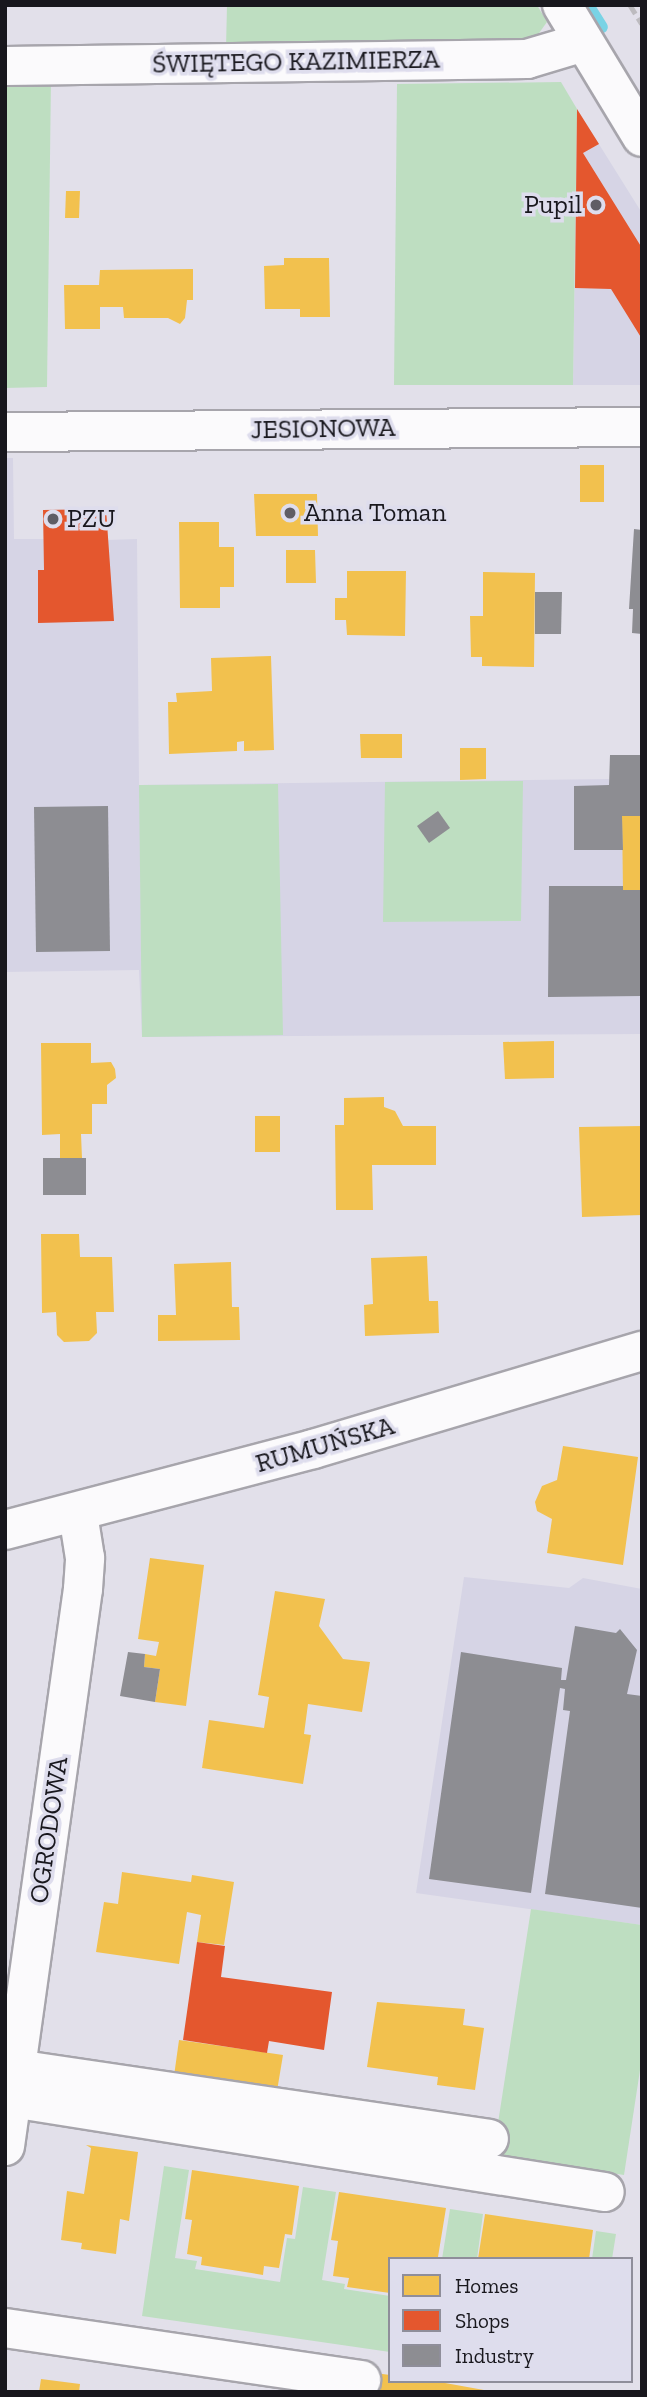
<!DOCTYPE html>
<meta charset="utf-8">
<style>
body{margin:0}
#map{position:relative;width:647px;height:2397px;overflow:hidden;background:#e2e0ea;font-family:"Zilla Slab",serif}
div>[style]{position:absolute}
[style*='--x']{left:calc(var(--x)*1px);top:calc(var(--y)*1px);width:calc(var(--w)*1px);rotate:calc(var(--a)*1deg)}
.built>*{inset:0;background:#d6d4e5}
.green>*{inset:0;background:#bedec1}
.homes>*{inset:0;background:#f2c14e}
.shops>*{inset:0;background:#e4572e}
.industry>*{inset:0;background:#8d8d92}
.stream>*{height:12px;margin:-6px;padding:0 6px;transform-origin:6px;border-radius:6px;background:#79d3e5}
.roads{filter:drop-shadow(2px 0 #a7a5ac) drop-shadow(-2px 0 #a7a5ac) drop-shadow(0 2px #a7a5ac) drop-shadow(0 -2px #a7a5ac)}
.minor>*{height:38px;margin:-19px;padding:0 19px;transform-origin:19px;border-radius:19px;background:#fbfafc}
.rail>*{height:5px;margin-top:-2.5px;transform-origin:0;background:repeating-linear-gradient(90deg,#bdbbbf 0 10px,transparent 0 15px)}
.dots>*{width:19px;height:19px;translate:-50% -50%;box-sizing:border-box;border:4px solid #dedded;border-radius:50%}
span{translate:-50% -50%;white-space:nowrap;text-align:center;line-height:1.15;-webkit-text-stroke:7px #dedded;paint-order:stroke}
.street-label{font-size:26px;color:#18171d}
.poi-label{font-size:26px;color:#18171d}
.right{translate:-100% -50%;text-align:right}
.left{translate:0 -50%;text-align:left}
.frame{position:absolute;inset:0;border:7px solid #18171d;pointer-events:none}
.legend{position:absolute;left:388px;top:2257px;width:245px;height:126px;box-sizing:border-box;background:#dedded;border:2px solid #8f8e9a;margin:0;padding:9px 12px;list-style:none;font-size:21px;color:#18171d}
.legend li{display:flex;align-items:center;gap:14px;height:35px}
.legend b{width:35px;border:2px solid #8f8e9a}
</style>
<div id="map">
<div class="built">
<div style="clip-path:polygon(577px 109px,642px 213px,642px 385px,573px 385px)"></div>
<div style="clip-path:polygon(5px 458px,13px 458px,14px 539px,44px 539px,43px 510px,106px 509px,106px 540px,137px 539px,139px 785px,609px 779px,609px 785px,642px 785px,642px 1034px,142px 1037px,139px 970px,5px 972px)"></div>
<div style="clip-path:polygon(464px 1577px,569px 1588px,583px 1578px,642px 1589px,642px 1925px,416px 1893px)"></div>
</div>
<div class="green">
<div style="clip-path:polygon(227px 5px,537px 5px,547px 22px,534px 40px,226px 48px)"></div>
<div style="clip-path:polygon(51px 80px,47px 387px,5px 388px,5px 81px)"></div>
<div style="clip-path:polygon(561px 82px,577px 109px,573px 385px,394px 385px,397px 84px)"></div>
<div style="clip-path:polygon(523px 781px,521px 921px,383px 922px,385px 782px)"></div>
<div style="clip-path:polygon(278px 784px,283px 1035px,142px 1037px,139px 785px)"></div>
<div style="clip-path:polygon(531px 1909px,642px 1925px,642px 2057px,624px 2175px,502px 2156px,506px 2125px,498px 2123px)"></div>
<div style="clip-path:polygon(164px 2166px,189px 2170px,175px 2258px,197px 2261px,195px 2269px,280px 2282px,287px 2238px,295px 2239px,303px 2187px,336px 2192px,322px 2280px,345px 2284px,344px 2289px,390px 2296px,390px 2352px,142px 2316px)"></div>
<div style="clip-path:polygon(450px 2209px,483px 2214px,477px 2259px,442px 2259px)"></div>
<div style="clip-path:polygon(596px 2231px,616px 2234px,612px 2259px,592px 2259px)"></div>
</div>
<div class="homes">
<div style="clip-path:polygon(66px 191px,80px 191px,79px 218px,65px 218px)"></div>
<div style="clip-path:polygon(284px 258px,329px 258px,330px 317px,300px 317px,300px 309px,265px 309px,264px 266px,284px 265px)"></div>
<div style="clip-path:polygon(193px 269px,193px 300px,187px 300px,185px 318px,180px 324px,168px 318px,124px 318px,123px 307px,100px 307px,100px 329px,65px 329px,64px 285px,99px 285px,100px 270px)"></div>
<div style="clip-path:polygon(580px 465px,604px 465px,604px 502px,580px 502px)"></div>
<div style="clip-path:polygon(254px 494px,317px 494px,318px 536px,256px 536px)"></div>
<div style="clip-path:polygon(179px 522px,219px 522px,219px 547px,234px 547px,234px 587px,220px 587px,220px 608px,180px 608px)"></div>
<div style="clip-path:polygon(286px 550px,315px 550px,316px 583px,286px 583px)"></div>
<div style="clip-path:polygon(347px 571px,406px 571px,405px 636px,347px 635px,346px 620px,335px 620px,335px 598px,347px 598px)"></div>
<div style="clip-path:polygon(483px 572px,535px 573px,534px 667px,482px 666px,482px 657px,471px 657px,470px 616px,483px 616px)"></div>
<div style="clip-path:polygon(271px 656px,274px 750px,244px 751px,244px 741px,237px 742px,237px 751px,169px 754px,168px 702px,177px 702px,176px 693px,212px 691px,211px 658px)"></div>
<div style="clip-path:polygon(360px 734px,402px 734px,402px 758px,361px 758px)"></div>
<div style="clip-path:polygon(460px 748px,486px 748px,486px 779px,460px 780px)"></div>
<div style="clip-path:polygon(622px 816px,642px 816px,642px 890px,623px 890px)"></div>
<div style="clip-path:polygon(554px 1041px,554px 1078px,505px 1079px,503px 1042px)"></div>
<div style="clip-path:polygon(41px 1043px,91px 1043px,91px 1063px,111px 1062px,115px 1069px,116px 1078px,107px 1085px,107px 1104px,92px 1104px,92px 1134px,81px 1134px,82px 1158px,60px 1158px,60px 1134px,42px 1135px)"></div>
<div style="clip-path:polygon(384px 1097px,384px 1107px,395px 1111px,403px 1126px,436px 1126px,436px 1165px,372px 1165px,373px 1210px,336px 1210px,335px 1125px,344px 1125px,344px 1098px)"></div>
<div style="clip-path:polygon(255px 1116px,280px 1116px,280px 1152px,255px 1152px)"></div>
<div style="clip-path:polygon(642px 1126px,642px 1215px,582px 1217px,579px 1127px)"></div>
<div style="clip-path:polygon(41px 1234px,79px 1234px,80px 1257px,112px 1257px,114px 1312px,96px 1312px,97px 1333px,89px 1341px,64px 1342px,57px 1335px,56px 1312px,42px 1313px)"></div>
<div style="clip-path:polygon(427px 1256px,429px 1301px,438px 1301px,439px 1333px,365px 1336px,364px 1305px,373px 1304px,371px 1258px)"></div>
<div style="clip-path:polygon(231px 1262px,232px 1307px,239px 1307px,240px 1340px,158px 1341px,158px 1315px,176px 1315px,174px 1264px)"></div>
<div style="clip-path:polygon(563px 1446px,638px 1457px,623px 1565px,547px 1553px,552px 1519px,537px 1511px,535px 1502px,542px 1486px,557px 1480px)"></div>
<div style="clip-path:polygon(150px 1558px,204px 1565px,186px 1706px,155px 1702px,160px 1669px,144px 1667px,145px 1654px,156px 1656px,159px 1642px,138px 1639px)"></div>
<div style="clip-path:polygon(275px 1591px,325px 1599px,319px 1626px,343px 1659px,370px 1662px,362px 1712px,308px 1704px,304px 1734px,311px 1735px,303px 1784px,202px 1768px,209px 1720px,264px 1728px,269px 1697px,258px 1695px)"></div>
<div style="clip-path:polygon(122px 1872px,191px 1882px,192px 1875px,234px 1882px,224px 1945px,197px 1942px,201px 1915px,187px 1912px,179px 1964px,96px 1952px,104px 1902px,118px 1904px)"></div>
<div style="clip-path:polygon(377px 2002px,465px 2009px,463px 2025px,484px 2028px,475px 2090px,437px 2085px,438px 2077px,367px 2067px)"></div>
<div style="clip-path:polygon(179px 2040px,283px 2055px,277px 2091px,174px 2076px)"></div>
<div style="clip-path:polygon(86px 2145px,138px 2152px,129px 2221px,120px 2219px,116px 2254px,81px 2249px,82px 2243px,61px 2240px,67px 2191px,84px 2194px,91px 2148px)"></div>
<div style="clip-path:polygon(192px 2170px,299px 2186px,292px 2235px,285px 2234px,279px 2268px,264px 2266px,263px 2275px,201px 2265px,202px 2257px,187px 2254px,192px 2220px,185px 2219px)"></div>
<div style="clip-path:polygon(339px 2192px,446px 2208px,438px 2257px,390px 2259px,390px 2293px,347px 2287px,349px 2278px,333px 2276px,338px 2241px,331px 2240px)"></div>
<div style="clip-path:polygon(485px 2214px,593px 2230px,589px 2259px,478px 2259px)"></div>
<div style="clip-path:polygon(375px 2373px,390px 2375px,390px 2381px,434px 2381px,495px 2392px,378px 2392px,380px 2378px)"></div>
<div style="clip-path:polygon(41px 2379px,80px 2384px,79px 2392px,39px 2392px)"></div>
</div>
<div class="shops">
<div style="clip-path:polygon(577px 109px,599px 144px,583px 153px,642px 248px,642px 339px,611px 289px,575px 288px)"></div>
<div style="clip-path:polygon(106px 509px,114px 621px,38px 623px,38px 570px,44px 570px,43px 510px)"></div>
<div style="clip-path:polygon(197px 1942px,225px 1946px,221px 1977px,332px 1992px,324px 2050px,269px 2041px,267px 2053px,183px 2040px)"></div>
</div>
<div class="industry">
<div style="clip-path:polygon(634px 529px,642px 530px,642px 634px,632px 633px,633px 609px,629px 609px)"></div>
<div style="clip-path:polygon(535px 592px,562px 592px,561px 634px,535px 634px)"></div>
<div style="clip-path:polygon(610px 755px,642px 755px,642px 816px,622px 816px,623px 850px,574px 850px,574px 786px,609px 785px)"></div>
<div style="clip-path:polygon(108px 806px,110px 951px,36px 952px,34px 807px)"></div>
<div style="clip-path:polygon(438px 811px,450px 828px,429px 843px,417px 826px)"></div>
<div style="clip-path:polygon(549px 886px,623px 886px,623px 890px,642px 890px,642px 996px,548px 997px)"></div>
<div style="clip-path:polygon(43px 1158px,86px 1158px,86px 1195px,43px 1195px)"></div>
<div style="clip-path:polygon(575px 1626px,616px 1633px,620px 1629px,637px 1650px,627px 1694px,642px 1696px,642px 1908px,545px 1894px,570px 1711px,563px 1710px,565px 1689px,560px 1688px,531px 1893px,429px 1879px,461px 1652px,562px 1668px,561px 1680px,566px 1680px)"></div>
<div style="clip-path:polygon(128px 1652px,145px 1654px,144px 1667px,160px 1669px,155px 1702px,120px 1696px)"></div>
</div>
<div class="stream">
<div style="--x:588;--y:5;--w:26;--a:58"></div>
</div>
<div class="roads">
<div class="minor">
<div style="--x:562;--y:5;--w:154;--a:58.8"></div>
<div style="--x:5;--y:66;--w:522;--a:-0.77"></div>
<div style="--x:527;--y:59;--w:59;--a:-16.6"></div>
<div style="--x:5;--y:432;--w:637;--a:-0.45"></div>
<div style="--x:5;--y:1530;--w:318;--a:-14.7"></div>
<div style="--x:313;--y:1449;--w:343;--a:-16.6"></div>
<div style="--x:16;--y:2069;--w:478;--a:8.4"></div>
<div style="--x:12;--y:2098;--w:600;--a:9.01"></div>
<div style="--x:5;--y:2146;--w:562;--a:-82.03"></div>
<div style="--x:83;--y:1589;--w:31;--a:-86"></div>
<div style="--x:85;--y:1558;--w:45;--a:-99"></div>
<div style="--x:5;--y:2328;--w:360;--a:8.3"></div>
</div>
</div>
<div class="rail">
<div style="--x:630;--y:5;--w:22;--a:58"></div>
</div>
<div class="dots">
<div style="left:596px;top:205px;background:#5f5d65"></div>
<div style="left:290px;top:513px;background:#5f5d65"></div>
<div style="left:53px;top:519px;background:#5f5d65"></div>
</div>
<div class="street-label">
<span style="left:296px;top:62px;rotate:-1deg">ŚWIĘTEGO KAZIMIERZA</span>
<span style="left:323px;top:429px;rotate:-1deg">JESIONOWA</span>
<span style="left:325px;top:1445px;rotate:-16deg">RUMUŃSKA</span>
<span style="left:49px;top:1830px;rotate:-82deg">OGRODOWA</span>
</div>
<div class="poi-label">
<span class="right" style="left:582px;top:205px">Pupil</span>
<span class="left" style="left:304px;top:513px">Anna Toman</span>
<span class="left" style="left:67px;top:519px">PZU</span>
</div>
<div class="frame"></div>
<ul class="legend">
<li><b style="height:19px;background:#f2c14e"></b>Homes</li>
<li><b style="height:19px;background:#e4572e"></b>Shops</li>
<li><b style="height:19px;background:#8d8d92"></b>Industry</li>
</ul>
</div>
